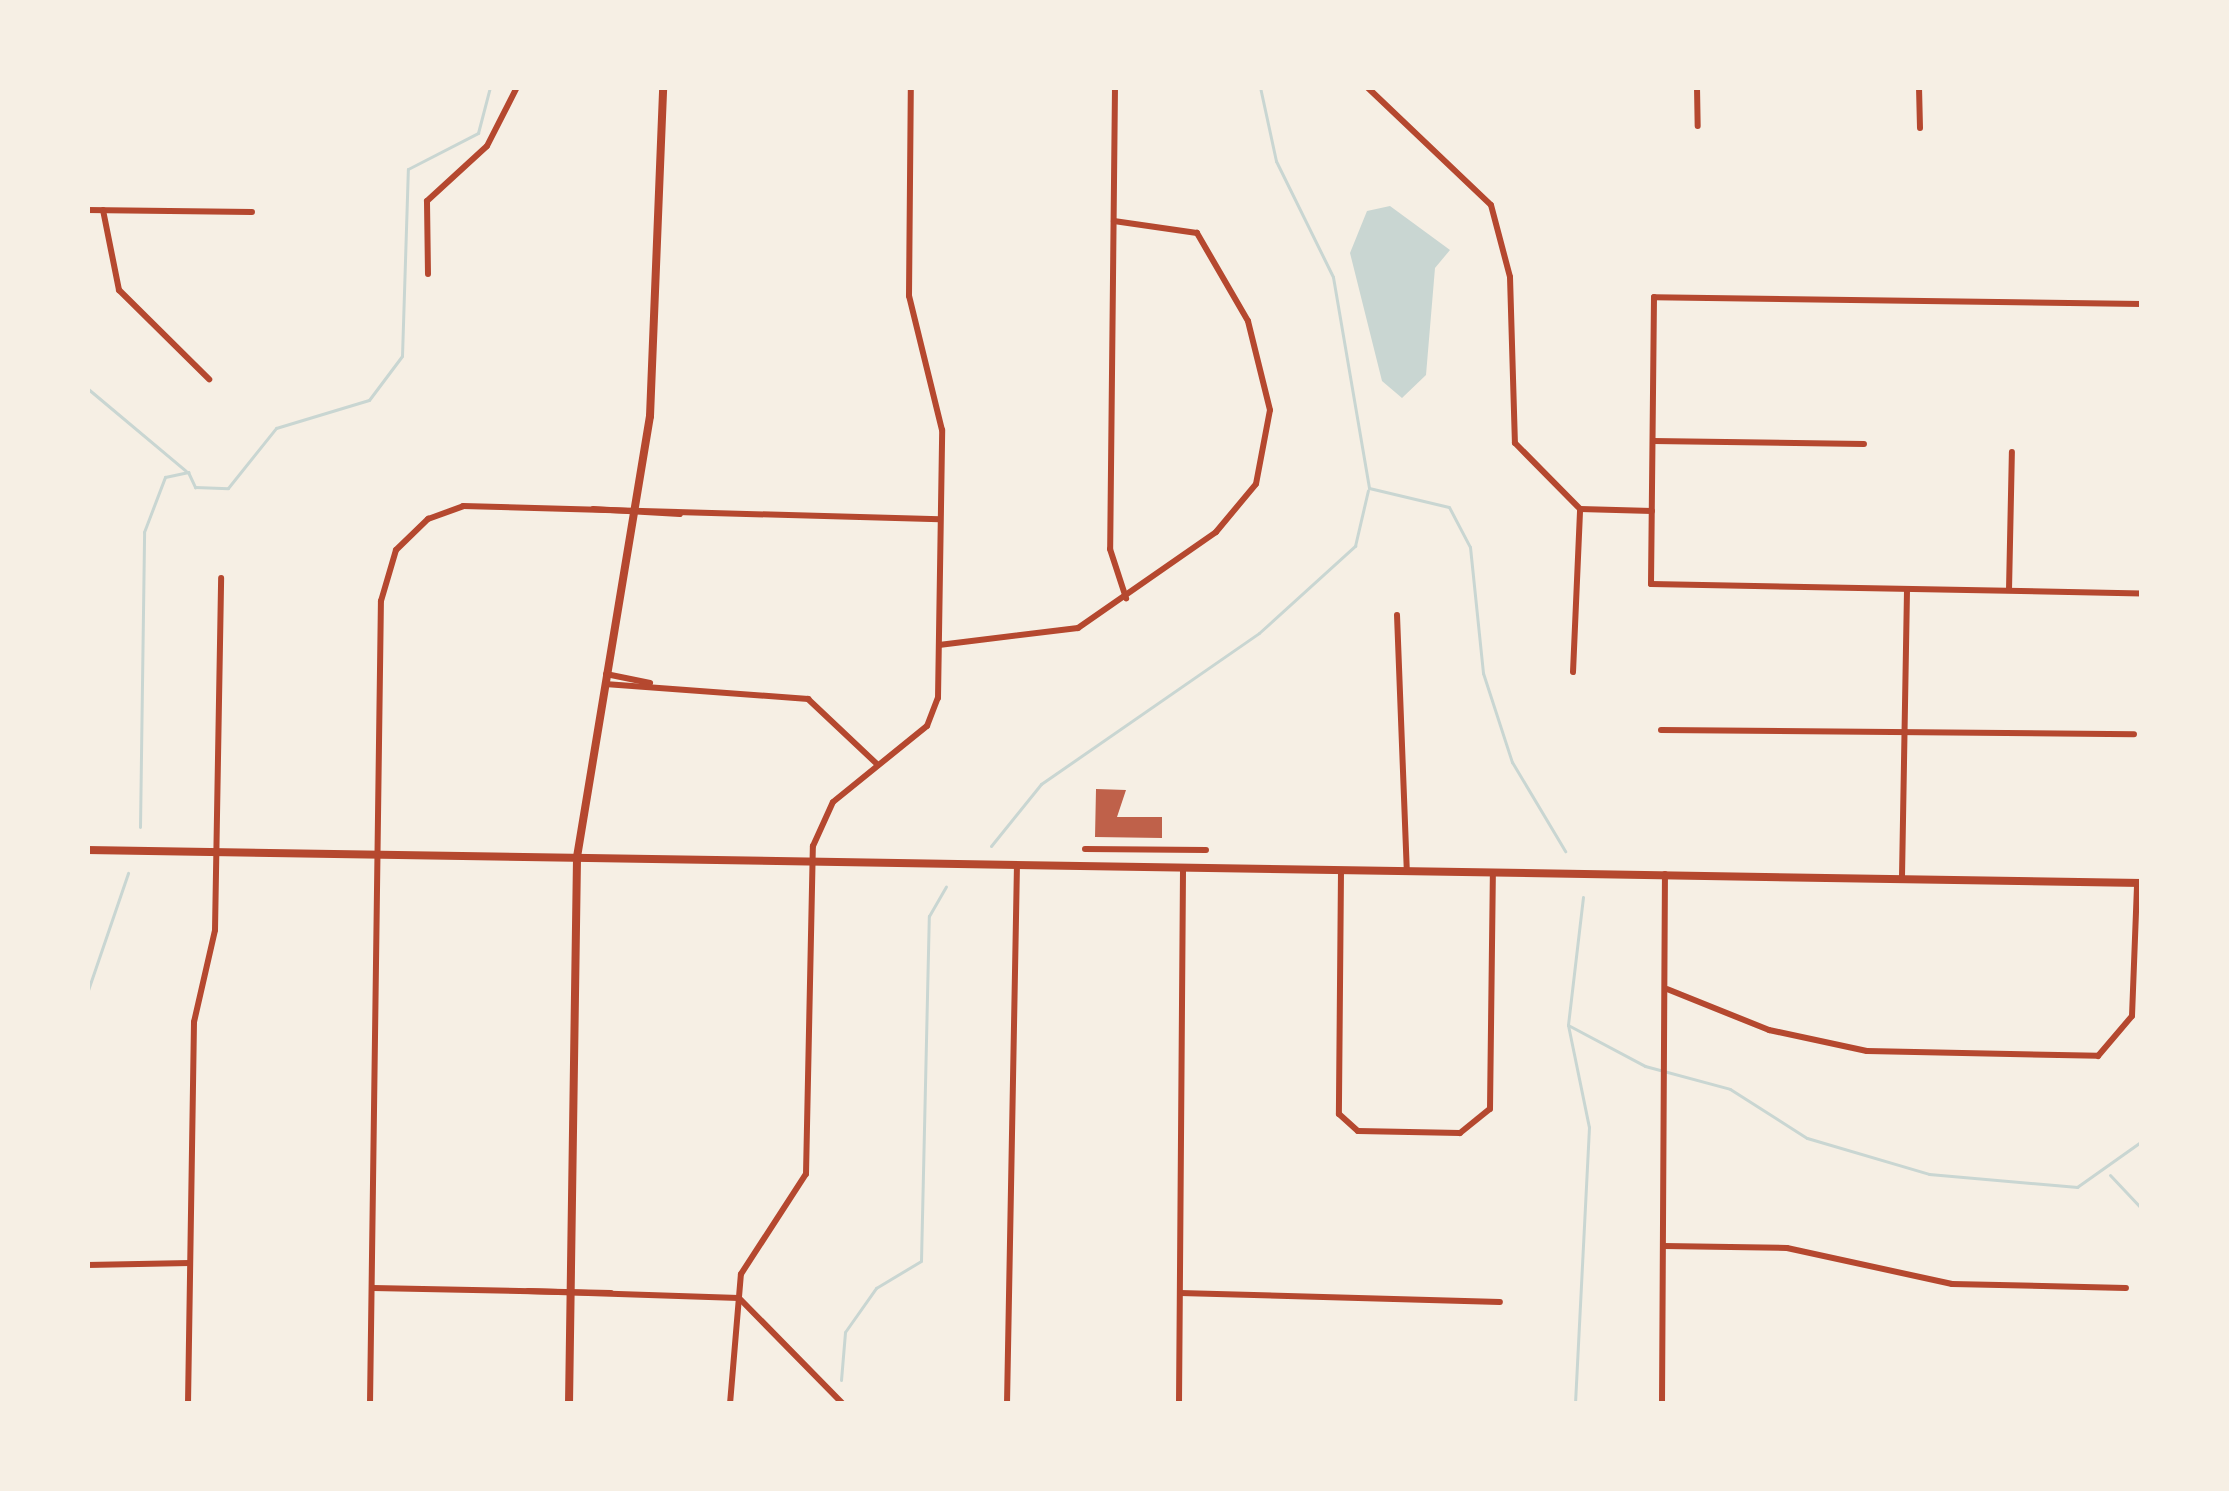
<!DOCTYPE html>
<style>
body{margin:0}
#map{position:relative;width:2229px;height:1491px;overflow:hidden;background:#f6efe4;font-family:Lato,sans-serif}
div>[style]{position:absolute}
[style*='--x']{left:calc(var(--x)*1px);top:calc(var(--y)*1px);width:calc(var(--w)*1px);rotate:calc(var(--a)*1deg)}
.water>*{inset:0;background:#c9d6d2}
.stream>*{height:3px;margin:-1.5px;padding:0 1.5px;transform-origin:1.5px;border-radius:1.5px;background:#c9d6d2}
.building>*{inset:0;background:#bf614a}
.minor>*{height:6px;margin:-3px;padding:0 3px;transform-origin:3px;border-radius:3px;background:#b5482f}
.tertiary>*{height:8px;margin:-4px;padding:0 4px;transform-origin:4px;border-radius:4px;background:#b5482f}
span{translate:-50% -50%;white-space:nowrap;text-align:center;line-height:1.15;-webkit-text-stroke:10px #f6efe4;paint-order:stroke}
.frame{position:absolute;inset:0;border:90px solid #f6efe4;pointer-events:none}
</style>
<div id="map">
<div class="water">
<div style="clip-path:polygon(1390px 206px,1450px 250px,1435px 268px,1426px 375px,1402px 398px,1382px 381px,1350px 253px,1367px 211px)"></div>
</div>
<div class="stream">
<div style="--x:1260;--y:87;--w:76;--a:77.8"></div>
<div style="--x:1276;--y:161;--w:129;--a:63.8"></div>
<div style="--x:1333;--y:277;--w:214;--a:80.3"></div>
<div style="--x:1369;--y:488;--w:82;--a:13.4"></div>
<div style="--x:1449;--y:507;--w:45;--a:62.3"></div>
<div style="--x:1470;--y:547;--w:127;--a:84.1"></div>
<div style="--x:1483;--y:673;--w:94;--a:72"></div>
<div style="--x:1512;--y:762;--w:104;--a:59.2"></div>
<div style="--x:87;--y:388;--w:129;--a:40"></div>
<div style="--x:140;--y:827;--w:295;--a:-89.2"></div>
<div style="--x:144;--y:532;--w:59;--a:-69.1"></div>
<div style="--x:165;--y:477;--w:24;--a:-12"></div>
<div style="--x:188;--y:472;--w:17;--a:65"></div>
<div style="--x:195;--y:487;--w:33;--a:2"></div>
<div style="--x:228;--y:488;--w:77;--a:-51.3"></div>
<div style="--x:276;--y:428;--w:97;--a:-16.8"></div>
<div style="--x:369;--y:400;--w:55;--a:-53.1"></div>
<div style="--x:402;--y:356;--w:187;--a:-88.2"></div>
<div style="--x:408;--y:169;--w:79;--a:-27.2"></div>
<div style="--x:478;--y:133;--w:48;--a:-75.4"></div>
<div style="--x:991;--y:846;--w:80;--a:-51.1"></div>
<div style="--x:1041;--y:784;--w:265;--a:-34.7"></div>
<div style="--x:1259;--y:633;--w:130;--a:-42.2"></div>
<div style="--x:1355;--y:546;--w:57;--a:-76.9"></div>
<div style="--x:1583;--y:897;--w:129;--a:96.7"></div>
<div style="--x:1568;--y:1025;--w:87;--a:28"></div>
<div style="--x:1645;--y:1066;--w:88;--a:15.1"></div>
<div style="--x:1730;--y:1089;--w:91;--a:32.5"></div>
<div style="--x:1807;--y:1138;--w:127;--a:16.4"></div>
<div style="--x:1929;--y:1174;--w:149;--a:5"></div>
<div style="--x:2077;--y:1187;--w:80;--a:-35.3"></div>
<div style="--x:87;--y:993;--w:127;--a:-71.1"></div>
<div style="--x:1568;--y:1025;--w:104;--a:78.4"></div>
<div style="--x:1589;--y:1127;--w:277;--a:92.9"></div>
<div style="--x:2110;--y:1175;--w:47;--a:46.7"></div>
<div style="--x:841;--y:1380;--w:48;--a:-85.2"></div>
<div style="--x:845;--y:1332;--w:54;--a:-54.8"></div>
<div style="--x:876;--y:1288;--w:52;--a:-31"></div>
<div style="--x:921;--y:1261;--w:345;--a:-88.7"></div>
<div style="--x:929;--y:916;--w:34;--a:-60"></div>
<div style="--x:826;--y:1404;--w:2;--a:-27"></div>
</div>
<div class="building">
<div style="clip-path:polygon(1096px 789px,1126px 790px,1117px 817px,1162px 817px,1162px 838px,1095px 837px)"></div>
</div>
<div class="minor">
<div style="--x:1115;--y:87;--w:462;--a:90.6"></div>
<div style="--x:1110;--y:549;--w:52;--a:71.9"></div>
<div style="--x:1367;--y:87;--w:171;--a:43.6"></div>
<div style="--x:1491;--y:205;--w:74;--a:75.2"></div>
<div style="--x:1510;--y:277;--w:166;--a:88.3"></div>
<div style="--x:1515;--y:443;--w:93;--a:45.4"></div>
<div style="--x:1697;--y:87;--w:39;--a:89"></div>
<div style="--x:1919;--y:87;--w:41;--a:88.6"></div>
<div style="--x:87;--y:210;--w:165;--a:0.7"></div>
<div style="--x:103;--y:210;--w:82;--a:78.7"></div>
<div style="--x:119;--y:290;--w:127;--a:44.7"></div>
<div style="--x:428;--y:274;--w:73;--a:-90.8"></div>
<div style="--x:427;--y:201;--w:81;--a:-42.5"></div>
<div style="--x:487;--y:146;--w:66;--a:-63"></div>
<div style="--x:2142;--y:304;--w:488;--a:-179.2"></div>
<div style="--x:1654;--y:297;--w:287;--a:90.6"></div>
<div style="--x:1651;--y:584;--w:491;--a:1.1"></div>
<div style="--x:1653;--y:441;--w:211;--a:0.8"></div>
<div style="--x:593;--y:509;--w:87;--a:3.3"></div>
<div style="--x:1580;--y:509;--w:72;--a:1.6"></div>
<div style="--x:2009;--y:590;--w:138;--a:-88.8"></div>
<div style="--x:1397;--y:615;--w:256;--a:87.8"></div>
<div style="--x:939;--y:645;--w:140;--a:-7"></div>
<div style="--x:1078;--y:628;--w:168;--a:-34.8"></div>
<div style="--x:1216;--y:532;--w:62;--a:-50.2"></div>
<div style="--x:1256;--y:484;--w:75;--a:-79.3"></div>
<div style="--x:1270;--y:410;--w:92;--a:-103.9"></div>
<div style="--x:1248;--y:321;--w:102;--a:-120.1"></div>
<div style="--x:1197;--y:233;--w:84;--a:-171.8"></div>
<div style="--x:1573;--y:672;--w:163;--a:-87.5"></div>
<div style="--x:606;--y:674;--w:45;--a:11.6"></div>
<div style="--x:605;--y:684;--w:204;--a:4.2"></div>
<div style="--x:808;--y:699;--w:96;--a:43.3"></div>
<div style="--x:2142;--y:724;--w:20;--a:90"></div>
<div style="--x:1661;--y:730;--w:473;--a:0.5"></div>
<div style="--x:1085;--y:849;--w:121;--a:0.5"></div>
<div style="--x:1341;--y:871;--w:243;--a:90.5"></div>
<div style="--x:1339;--y:1114;--w:25;--a:42"></div>
<div style="--x:1358;--y:1131;--w:102;--a:1.1"></div>
<div style="--x:1460;--y:1133;--w:38;--a:-39"></div>
<div style="--x:1490;--y:1109;--w:236;--a:-89.3"></div>
<div style="--x:1902;--y:877;--w:287;--a:-89"></div>
<div style="--x:1667;--y:989;--w:110;--a:21.9"></div>
<div style="--x:1769;--y:1030;--w:100;--a:12.1"></div>
<div style="--x:1867;--y:1051;--w:231;--a:1.2"></div>
<div style="--x:2098;--y:1056;--w:52;--a:-49.6"></div>
<div style="--x:2132;--y:1016;--w:133;--a:-87.8"></div>
<div style="--x:1664;--y:1246;--w:123;--a:0.9"></div>
<div style="--x:1787;--y:1248;--w:169;--a:12.3"></div>
<div style="--x:1952;--y:1284;--w:174;--a:1.3"></div>
<div style="--x:87;--y:1265;--w:103;--a:-1.1"></div>
<div style="--x:373;--y:1288;--w:238;--a:1.2"></div>
<div style="--x:528;--y:1291;--w:211;--a:1.9"></div>
<div style="--x:739;--y:1298;--w:148;--a:45.5"></div>
<div style="--x:1180;--y:1293;--w:320;--a:1.6"></div>
<div style="--x:188;--y:1404;--w:382;--a:-89.1"></div>
<div style="--x:194;--y:1022;--w:94;--a:-77.1"></div>
<div style="--x:215;--y:930;--w:352;--a:-89"></div>
<div style="--x:370;--y:1404;--w:803;--a:-89.22"></div>
<div style="--x:381;--y:601;--w:53;--a:-73.6"></div>
<div style="--x:396;--y:550;--w:45;--a:-44.1"></div>
<div style="--x:428;--y:519;--w:37;--a:-20"></div>
<div style="--x:463;--y:506;--w:477;--a:1.6"></div>
<div style="--x:730;--y:1404;--w:130;--a:-85.2"></div>
<div style="--x:741;--y:1274;--w:119;--a:-57"></div>
<div style="--x:806;--y:1174;--w:328;--a:-88.8"></div>
<div style="--x:813;--y:846;--w:48;--a:-65.6"></div>
<div style="--x:833;--y:802;--w:121;--a:-39"></div>
<div style="--x:927;--y:726;--w:30;--a:-69"></div>
<div style="--x:938;--y:698;--w:268;--a:-89.1"></div>
<div style="--x:942;--y:430;--w:138;--a:-103.8"></div>
<div style="--x:909;--y:296;--w:209;--a:-89.5"></div>
<div style="--x:1007;--y:1404;--w:539;--a:-88.94"></div>
<div style="--x:1179;--y:1404;--w:536;--a:-89.57"></div>
<div style="--x:1662;--y:1404;--w:530;--a:-89.68"></div>
</div>
<div class="tertiary">
<div style="--x:87;--y:850;--w:2055;--a:0.92"></div>
<div style="--x:569;--y:1404;--w:547;--a:-89.16"></div>
<div style="--x:577;--y:857;--w:447;--a:-80.6"></div>
<div style="--x:650;--y:416;--w:329;--a:-87.7"></div>
</div>
<div class="frame"></div>
</div>
